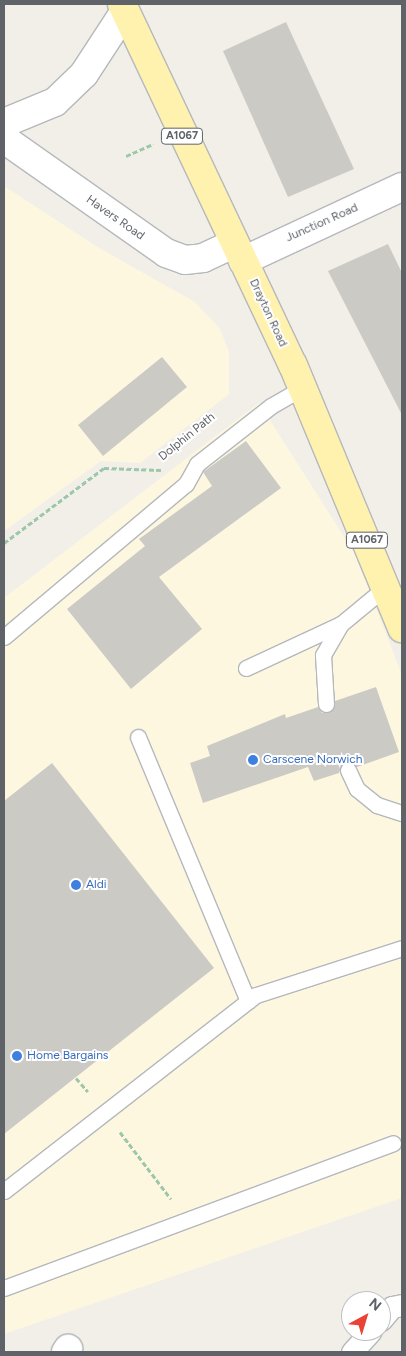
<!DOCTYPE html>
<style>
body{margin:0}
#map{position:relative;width:406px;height:1356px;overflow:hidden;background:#f1efe8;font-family:Figtree,sans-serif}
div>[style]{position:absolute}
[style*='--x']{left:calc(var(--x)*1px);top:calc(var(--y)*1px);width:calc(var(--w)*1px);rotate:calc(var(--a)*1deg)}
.commercial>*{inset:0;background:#fef7e0}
.building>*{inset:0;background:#cccac5}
.path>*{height:3px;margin-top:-1.5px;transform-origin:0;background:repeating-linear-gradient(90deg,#9cc7a9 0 5px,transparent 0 7.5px)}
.roads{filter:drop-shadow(1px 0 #b5b8bc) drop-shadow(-1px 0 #b5b8bc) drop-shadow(0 1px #b5b8bc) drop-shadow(0 -1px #b5b8bc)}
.service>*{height:15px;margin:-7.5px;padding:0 7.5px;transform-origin:7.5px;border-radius:7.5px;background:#fff}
.pedestrian>*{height:21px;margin:-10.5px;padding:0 10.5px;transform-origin:10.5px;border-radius:10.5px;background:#fff}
.minor>*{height:28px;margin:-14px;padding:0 14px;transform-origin:14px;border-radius:14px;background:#fff}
.primary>*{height:28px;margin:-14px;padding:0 14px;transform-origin:14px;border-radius:14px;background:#fff2af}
.dots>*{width:14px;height:14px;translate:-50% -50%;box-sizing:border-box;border:2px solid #fff;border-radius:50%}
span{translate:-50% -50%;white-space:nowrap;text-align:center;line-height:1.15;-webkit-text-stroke:4px #fff;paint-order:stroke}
.shield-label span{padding:1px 4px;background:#fff;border:1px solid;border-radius:4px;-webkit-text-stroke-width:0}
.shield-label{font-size:11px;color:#5f6368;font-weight:700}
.street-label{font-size:12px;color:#5f6368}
.shop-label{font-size:12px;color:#366cbe}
.left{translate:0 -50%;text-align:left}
.frame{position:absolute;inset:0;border:5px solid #5f6368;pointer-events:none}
.north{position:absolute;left:341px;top:1291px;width:50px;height:50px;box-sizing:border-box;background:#fff;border:1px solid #bfc1c3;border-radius:50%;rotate:39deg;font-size:14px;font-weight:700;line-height:20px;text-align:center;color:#5f6368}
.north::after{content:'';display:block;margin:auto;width:18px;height:22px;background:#ea4335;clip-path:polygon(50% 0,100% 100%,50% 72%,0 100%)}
</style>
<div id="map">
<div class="commercial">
<div style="clip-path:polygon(4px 186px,99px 248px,195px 302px,220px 329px,229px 352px,229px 394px,140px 463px,101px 461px,4px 531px)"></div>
<div style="clip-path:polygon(259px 403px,355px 554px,402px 675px,402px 1198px,4px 1334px,4px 598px)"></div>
</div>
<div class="building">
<div style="clip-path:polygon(286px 22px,354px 169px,288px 197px,223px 51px)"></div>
<div style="clip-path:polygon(388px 244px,402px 273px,402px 415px,328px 271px)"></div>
<div style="clip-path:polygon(162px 357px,187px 387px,103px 456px,78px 425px)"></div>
<div style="clip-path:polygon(246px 441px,281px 488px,159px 577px,202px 629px,131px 689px,67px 609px,145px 546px,139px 539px,212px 486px,203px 472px)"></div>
<div style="clip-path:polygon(376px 687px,399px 752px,357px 767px,344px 761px,339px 773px,314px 781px,308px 767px,203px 803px,190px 763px,210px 756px,207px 746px,285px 714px,286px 718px,318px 707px,322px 713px,331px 712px,335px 701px)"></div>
<div style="clip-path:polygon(52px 763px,214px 968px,4px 1134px,4px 801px)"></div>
</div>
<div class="path">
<div style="--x:126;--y:156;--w:30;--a:-24"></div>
<div style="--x:4;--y:543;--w:125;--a:-36.9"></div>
<div style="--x:104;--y:468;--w:57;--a:2"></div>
<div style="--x:76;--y:1078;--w:18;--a:49"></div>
<div style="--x:120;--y:1132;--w:84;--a:52.7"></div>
</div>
<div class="roads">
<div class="service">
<div style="--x:4;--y:637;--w:238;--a:-40.1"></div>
<div style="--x:186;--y:484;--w:23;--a:-61"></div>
<div style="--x:197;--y:464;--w:94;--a:-38.1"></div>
<div style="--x:271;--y:406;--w:36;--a:-30"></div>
<div style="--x:246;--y:668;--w:105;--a:-24.9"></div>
<div style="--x:326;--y:704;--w:49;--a:-93.5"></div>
<div style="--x:323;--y:655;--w:36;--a:-60"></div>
<div style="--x:341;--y:624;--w:60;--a:-39.6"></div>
<div style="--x:138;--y:737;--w:286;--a:67.4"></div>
<div style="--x:348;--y:770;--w:21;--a:65"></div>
<div style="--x:357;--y:789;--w:26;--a:39"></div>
<div style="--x:377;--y:805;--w:26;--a:18"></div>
<div style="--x:4;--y:1191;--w:319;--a:-37.9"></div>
<div style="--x:256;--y:995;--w:153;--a:-17.8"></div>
<div style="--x:4;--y:1288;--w:415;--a:-20.4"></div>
</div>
<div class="pedestrian">
<div style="--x:381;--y:1320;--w:17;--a:-50"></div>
<div style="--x:392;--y:1307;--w:10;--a:-11"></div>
<div style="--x:352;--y:1352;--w:28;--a:-48"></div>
</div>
<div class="minor">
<div style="--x:4;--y:123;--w:55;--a:-22.4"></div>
<div style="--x:55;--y:102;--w:40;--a:-44"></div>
<div style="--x:84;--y:74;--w:75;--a:-56.9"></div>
<div style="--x:4;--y:139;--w:198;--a:35.1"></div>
<div style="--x:166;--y:253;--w:20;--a:20"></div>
<div style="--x:185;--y:260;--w:18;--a:-6"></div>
<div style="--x:203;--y:258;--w:35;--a:-25"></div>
<div style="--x:243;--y:261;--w:175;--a:-25"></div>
<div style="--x:66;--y:1352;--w:4;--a:-56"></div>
</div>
<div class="primary">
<div style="--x:122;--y:4;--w:399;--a:64.7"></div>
<div style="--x:293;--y:365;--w:285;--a:67.5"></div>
</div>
</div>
<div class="dots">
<div style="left:253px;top:760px;background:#3f7fe0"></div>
<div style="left:76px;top:885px;background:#3f7fe0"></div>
<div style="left:17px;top:1056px;background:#3f7fe0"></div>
</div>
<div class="shield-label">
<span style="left:182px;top:136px">A1067</span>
<span style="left:367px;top:540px">A1067</span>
</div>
<div class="street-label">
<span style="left:115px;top:218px;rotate:35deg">Havers Road</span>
<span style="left:322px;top:223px;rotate:-24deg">Junction Road</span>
<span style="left:268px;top:313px;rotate:65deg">Drayton Road</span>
<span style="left:187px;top:437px;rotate:-39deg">Dolphin Path</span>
</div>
<div class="shop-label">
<span class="left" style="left:263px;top:760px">Carscene Norwich</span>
<span class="left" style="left:86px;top:885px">Aldi</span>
<span class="left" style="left:27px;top:1056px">Home Bargains</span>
</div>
<div class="frame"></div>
<div class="north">N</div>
</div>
